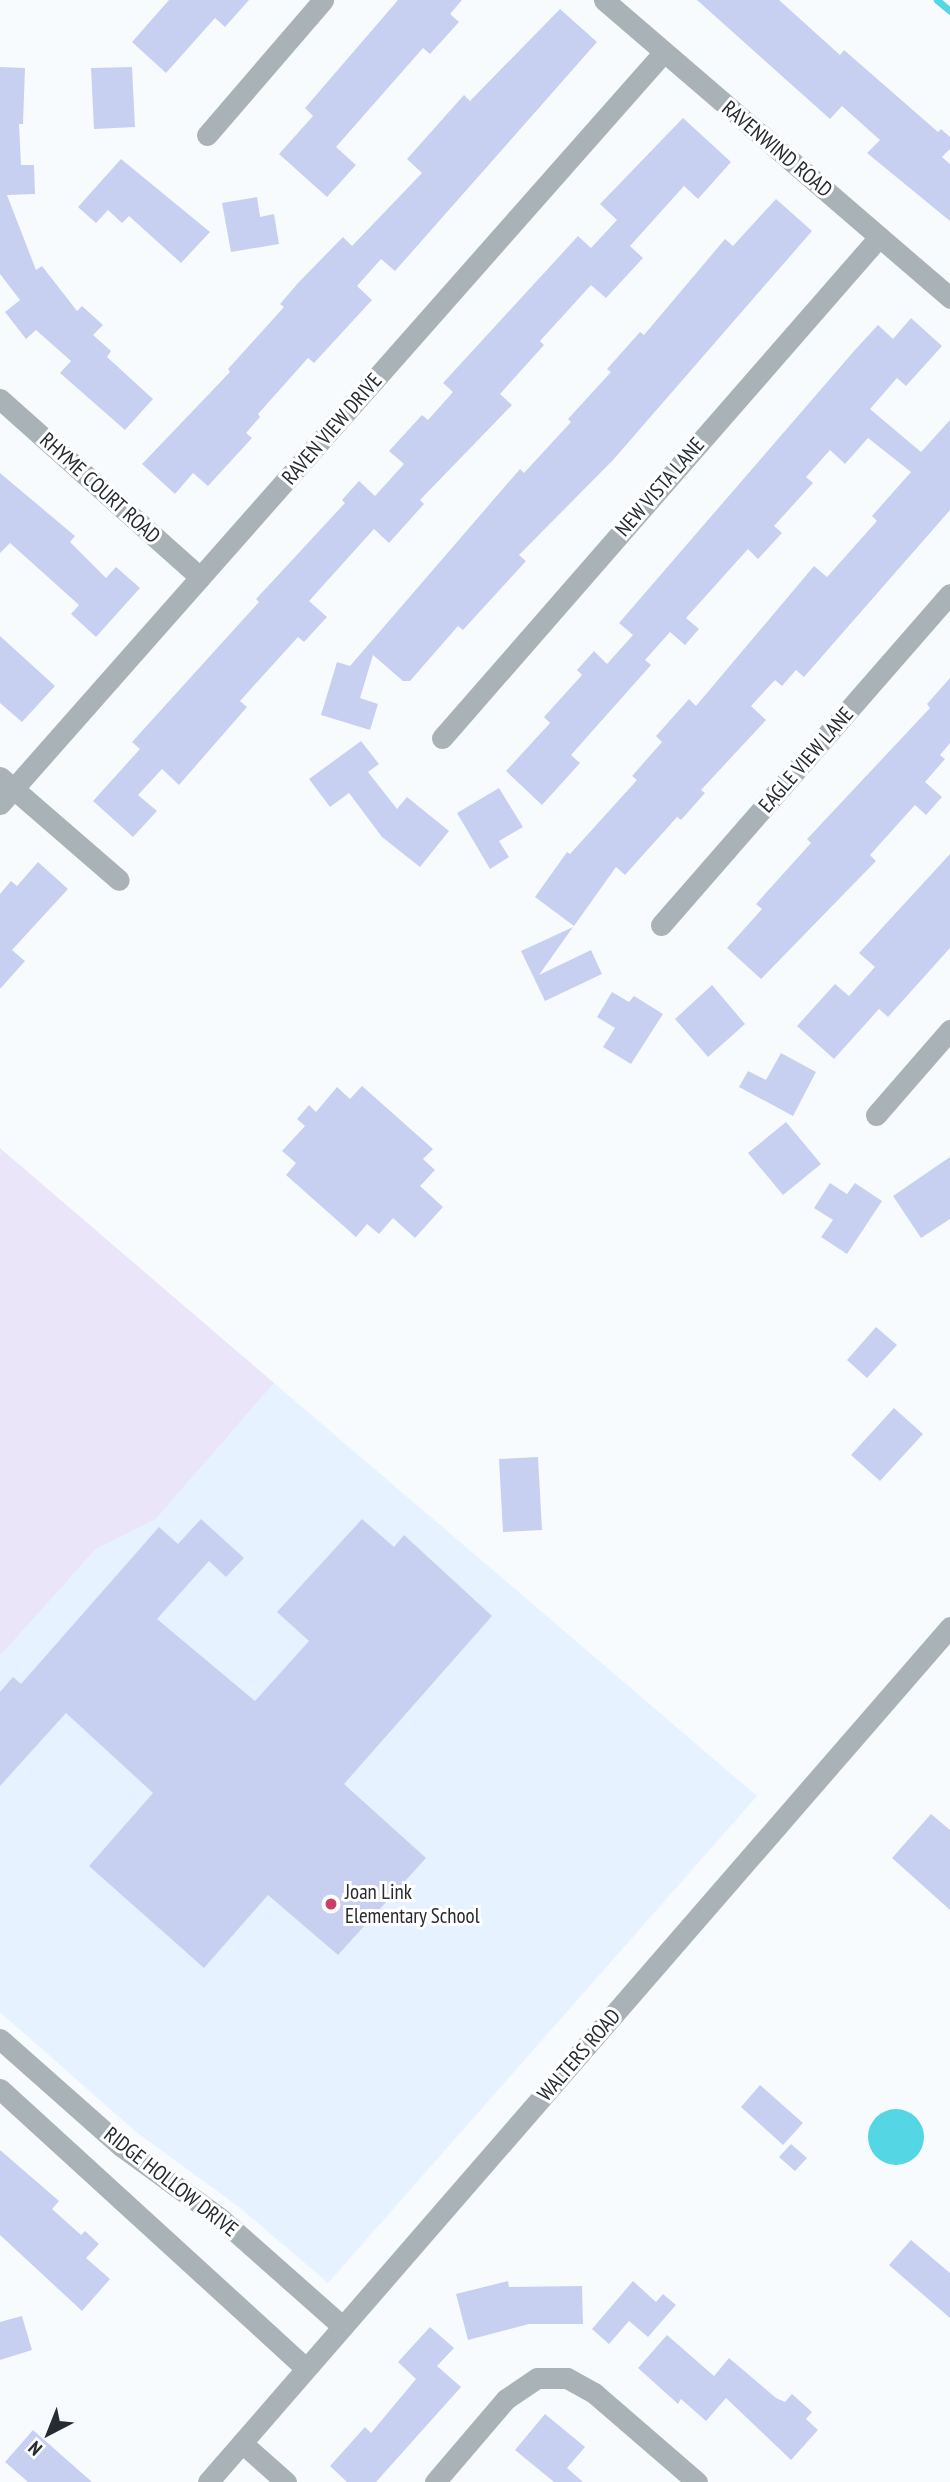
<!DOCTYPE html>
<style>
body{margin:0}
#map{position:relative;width:950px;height:2482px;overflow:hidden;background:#f8fbfe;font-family:"PT Sans Narrow",sans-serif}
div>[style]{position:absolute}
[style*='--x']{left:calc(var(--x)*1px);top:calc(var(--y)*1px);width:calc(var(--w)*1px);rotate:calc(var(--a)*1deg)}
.built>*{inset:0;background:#e6f2ff}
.green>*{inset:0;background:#eae5f9}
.water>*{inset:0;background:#54d6e4}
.round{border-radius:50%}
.stream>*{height:7px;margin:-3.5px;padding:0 3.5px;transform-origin:3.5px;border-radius:3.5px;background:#54d6e4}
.building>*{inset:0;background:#c8d0f1}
.minor>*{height:21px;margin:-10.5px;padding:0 10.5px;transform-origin:10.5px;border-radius:10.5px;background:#a9b2b6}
.tertiary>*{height:21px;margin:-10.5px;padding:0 10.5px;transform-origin:10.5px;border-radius:10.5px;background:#a9b2b6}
.dots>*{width:19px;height:19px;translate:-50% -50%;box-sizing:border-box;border:4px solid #fff;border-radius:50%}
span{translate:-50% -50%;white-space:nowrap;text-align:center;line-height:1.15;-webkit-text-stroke:6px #fff;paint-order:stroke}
.street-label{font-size:21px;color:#262b31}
.poi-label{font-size:21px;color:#262b31}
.left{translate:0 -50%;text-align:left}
.north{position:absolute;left:14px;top:2398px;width:70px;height:70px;-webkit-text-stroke:5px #fff;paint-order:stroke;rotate:222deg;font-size:19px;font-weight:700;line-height:28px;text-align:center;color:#262b31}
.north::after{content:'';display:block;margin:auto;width:24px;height:32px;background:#262b31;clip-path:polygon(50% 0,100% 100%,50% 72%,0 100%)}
</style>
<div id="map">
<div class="built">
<div style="clip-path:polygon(274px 1383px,757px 1796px,328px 2283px,239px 2207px,136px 2132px,0 2012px,0 1656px,95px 1550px,156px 1519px)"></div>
</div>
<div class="green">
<div style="clip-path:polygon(0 1148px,274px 1383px,156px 1519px,95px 1550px,0 1656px)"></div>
</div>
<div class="water">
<div class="round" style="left:868px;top:2109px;width:56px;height:56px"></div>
</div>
<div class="stream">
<div style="--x:937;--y:0;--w:17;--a:40"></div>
</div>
<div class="building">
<div style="clip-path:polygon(169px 0,249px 0,225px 27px,215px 18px,166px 73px,132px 42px)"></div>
<div style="clip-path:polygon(398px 0,462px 0,450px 14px,459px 22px,430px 54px,423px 48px,336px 147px,356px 165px,327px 197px,279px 154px,313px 116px,305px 108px)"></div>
<div style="clip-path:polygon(697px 0,779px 0,840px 55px,844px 50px,938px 132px,941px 129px,950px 137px,950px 149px,942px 157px,950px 164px,950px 221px,867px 153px,880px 140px,842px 106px,830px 119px)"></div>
<div style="clip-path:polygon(560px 9px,597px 42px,395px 271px,381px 259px,357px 286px,372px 300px,314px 363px,308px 358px,258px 414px,260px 417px,246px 433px,252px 438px,208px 486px,193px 473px,175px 494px,142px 464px,230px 372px,228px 369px,284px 307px,280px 304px,298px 283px,343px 237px,352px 246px,422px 173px,407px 159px,464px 95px,470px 101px)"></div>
<div style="clip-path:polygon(0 67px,25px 68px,23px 124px,19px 124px,21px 165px,34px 165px,35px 194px,7px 195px,36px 270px,42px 266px,77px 311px,82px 306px,103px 325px,93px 335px,111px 351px,107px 357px,153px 399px,125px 430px,60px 373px,71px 361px,36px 330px,26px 339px,5px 312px,20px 300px,0 274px)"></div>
<div style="clip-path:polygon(132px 67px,135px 127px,94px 129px,91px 68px)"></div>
<div style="clip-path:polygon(683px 118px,731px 162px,698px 199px,684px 186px,630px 246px,643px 258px,606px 298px,591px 285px,540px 341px,544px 345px,500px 394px,512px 405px,420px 500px,424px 504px,389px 543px,374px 529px,309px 601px,327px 617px,304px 642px,298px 637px,240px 701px,247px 707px,179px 785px,162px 769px,138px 795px,157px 811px,133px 837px,93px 801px,140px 749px,132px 742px,259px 602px,256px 599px,345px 503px,342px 500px,359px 481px,375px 496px,404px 464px,389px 451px,422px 415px,428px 420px,453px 392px,443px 383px,578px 236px,591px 248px,617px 220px,600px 204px)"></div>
<div style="clip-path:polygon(121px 159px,210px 232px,181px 263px,129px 216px,122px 223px,108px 210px,96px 223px,78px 207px)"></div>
<div style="clip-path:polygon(257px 197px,260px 217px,274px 214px,279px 244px,231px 252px,222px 203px)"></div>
<div style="clip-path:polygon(776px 199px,812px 231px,613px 460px,519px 555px,526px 561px,463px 630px,458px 626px,410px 681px,403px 681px,373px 655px,360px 698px,378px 704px,370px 730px,321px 715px,337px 662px,350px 666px,520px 469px,524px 473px,571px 422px,568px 419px,611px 372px,607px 369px,640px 332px,644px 335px,725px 239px,733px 246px)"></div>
<div style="clip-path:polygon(911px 318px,942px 346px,906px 386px,897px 378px,870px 409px,921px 452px,950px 420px,950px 510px,804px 677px,796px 670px,782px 686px,775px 680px,751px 706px,766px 720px,701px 790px,705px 793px,681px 820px,677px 817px,625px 875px,616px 867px,574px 926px,535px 897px,567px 852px,570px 854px,637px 780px,632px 776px,662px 742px,656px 736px,689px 699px,696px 706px,814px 566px,827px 577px,877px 521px,872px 516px,911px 472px,868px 438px,845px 464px,830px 450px,806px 477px,813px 483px,774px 526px,782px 533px,758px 559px,748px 549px,686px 618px,699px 629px,685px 645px,670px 632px,645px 660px,651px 665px,571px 755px,580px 763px,542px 805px,506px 771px,550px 723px,544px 717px,582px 675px,577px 670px,594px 651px,607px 664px,633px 635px,619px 623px,854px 351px,878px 325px,893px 339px)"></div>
<div style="clip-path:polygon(0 473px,75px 536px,70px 542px,106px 578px,116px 567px,140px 588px,96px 637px,71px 614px,79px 605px,10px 543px,0 553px)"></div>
<div style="clip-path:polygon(0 636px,55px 686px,22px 722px,0 703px)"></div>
<div style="clip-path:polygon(950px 678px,950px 743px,940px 755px,945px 759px,925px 782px,942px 797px,926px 815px,915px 805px,870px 855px,876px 861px,761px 979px,727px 948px,762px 909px,756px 904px,811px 843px,807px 839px,930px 708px,927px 704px)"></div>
<div style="clip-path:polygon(361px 741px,379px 764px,368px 772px,397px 809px,407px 797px,449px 831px,420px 867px,382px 837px,349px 793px,330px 807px,309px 779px)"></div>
<div style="clip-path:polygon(499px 788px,523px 827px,499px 841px,509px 857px,490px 869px,457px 813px)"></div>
<div style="clip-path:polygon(950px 854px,950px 948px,888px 1017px,879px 1009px,834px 1059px,797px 1026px,835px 984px,849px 996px,875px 967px,859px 953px)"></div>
<div style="clip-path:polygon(38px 862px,68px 889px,12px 950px,25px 961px,0 989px,0 894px,11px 881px,17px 886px)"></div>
<div style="clip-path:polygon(573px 927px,539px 975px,591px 950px,602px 974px,545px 1001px,521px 951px)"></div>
<div style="clip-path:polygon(712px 985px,745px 1024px,708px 1057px,675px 1019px)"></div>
<div style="clip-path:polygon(612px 992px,629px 1002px,634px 996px,663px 1014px,631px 1064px,603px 1047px,615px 1028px,597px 1017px)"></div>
<div style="clip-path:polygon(781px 1053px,816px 1072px,793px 1116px,739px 1087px,748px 1071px,766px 1080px)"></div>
<div style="clip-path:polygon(362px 1086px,433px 1149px,423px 1159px,435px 1170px,420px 1186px,443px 1207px,415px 1238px,393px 1218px,379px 1234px,367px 1224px,356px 1237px,286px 1175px,296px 1163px,282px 1151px,305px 1126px,297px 1119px,309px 1105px,316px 1112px,337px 1087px,350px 1099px)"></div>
<div style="clip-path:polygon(786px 1122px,821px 1164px,783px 1195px,748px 1153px)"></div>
<div style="clip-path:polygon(950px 1157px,950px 1219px,921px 1238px,893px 1196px)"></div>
<div style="clip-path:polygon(830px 1183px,847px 1194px,855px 1183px,882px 1201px,847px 1254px,821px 1237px,833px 1220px,814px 1208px)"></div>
<div style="clip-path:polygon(876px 1327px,897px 1345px,867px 1378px,847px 1360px)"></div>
<div style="clip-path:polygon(894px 1408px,923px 1434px,880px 1481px,851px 1455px)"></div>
<div style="clip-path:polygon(538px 1457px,542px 1530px,503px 1532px,499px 1459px)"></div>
<div style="clip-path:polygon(201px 1519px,244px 1558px,226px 1577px,209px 1561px,157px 1619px,255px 1701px,309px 1641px,277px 1612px,362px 1519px,394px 1547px,404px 1535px,492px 1616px,344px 1784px,426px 1858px,338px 1955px,268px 1895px,204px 1968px,89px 1866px,153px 1793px,66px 1713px,0 1786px,0 1692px,13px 1677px,21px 1684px,159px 1527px,178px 1544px)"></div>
<div style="clip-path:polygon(931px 1814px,950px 1830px,950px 1910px,892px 1858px)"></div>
<div style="clip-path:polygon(760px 2085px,803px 2123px,783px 2145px,741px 2107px)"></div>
<div style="clip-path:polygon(791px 2144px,807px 2158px,795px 2171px,779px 2157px)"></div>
<div style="clip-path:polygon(0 2150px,59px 2201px,52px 2209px,81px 2235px,85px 2231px,99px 2244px,86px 2258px,110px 2279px,82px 2311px,0 2235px)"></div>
<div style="clip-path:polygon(911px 2240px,950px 2273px,950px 2318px,889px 2265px)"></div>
<div style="clip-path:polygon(508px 2281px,509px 2287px,582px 2286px,583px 2324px,529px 2324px,468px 2340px,456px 2294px)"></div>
<div style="clip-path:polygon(633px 2281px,656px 2302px,663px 2294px,676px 2305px,648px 2337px,629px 2321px,609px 2344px,592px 2329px)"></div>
<div style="clip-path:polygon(22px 2316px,32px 2350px,0 2360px,0 2322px)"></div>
<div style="clip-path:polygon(430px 2327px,454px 2348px,437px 2366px,461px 2387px,376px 2482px,347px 2482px,330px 2466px,365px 2427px,371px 2433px,416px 2379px,398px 2362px)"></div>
<div style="clip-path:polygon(667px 2335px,714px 2376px,729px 2358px,776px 2398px,785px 2402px,792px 2394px,812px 2412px,806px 2419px,818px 2430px,791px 2460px,726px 2398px,706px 2421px,681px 2399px,678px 2404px,638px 2368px)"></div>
<div style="clip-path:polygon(545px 2414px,585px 2447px,567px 2468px,583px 2482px,554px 2482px,515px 2450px)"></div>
<div style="clip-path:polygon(33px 2430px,92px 2482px,28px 2482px,5px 2462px)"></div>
</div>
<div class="minor">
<div style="--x:604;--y:0;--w:457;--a:40.7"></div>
<div style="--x:207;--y:135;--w:178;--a:-49.3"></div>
<div style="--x:0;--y:399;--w:268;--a:41.7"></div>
<div style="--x:442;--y:738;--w:665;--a:-48.9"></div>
<div style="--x:0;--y:777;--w:157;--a:40.9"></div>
<div style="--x:0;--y:804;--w:1002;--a:-48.56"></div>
<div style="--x:661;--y:925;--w:439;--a:-48.9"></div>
<div style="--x:876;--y:1115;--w:113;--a:-49"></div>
<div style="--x:242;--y:2443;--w:59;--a:41.6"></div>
<div style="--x:435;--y:2482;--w:109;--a:-49.5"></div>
<div style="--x:506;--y:2399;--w:37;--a:-34"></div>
<div style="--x:537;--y:2378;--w:30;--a:0"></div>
<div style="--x:567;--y:2378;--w:31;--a:29"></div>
<div style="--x:594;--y:2393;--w:136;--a:40.8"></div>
</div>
<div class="tertiary">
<div style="--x:0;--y:2039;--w:162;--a:41.5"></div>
<div style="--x:121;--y:2146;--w:124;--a:36.1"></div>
<div style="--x:221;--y:2219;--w:162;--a:41.5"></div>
<div style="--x:0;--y:2089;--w:414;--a:42.4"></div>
<div style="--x:208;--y:2482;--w:1132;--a:-49.05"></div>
</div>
<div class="dots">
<div style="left:331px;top:1904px;background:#cc3e6a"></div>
</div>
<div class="street-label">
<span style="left:777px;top:149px;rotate:40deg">RAVENWIND ROAD</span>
<span style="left:332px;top:429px;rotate:-49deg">RAVEN VIEW DRIVE</span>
<span style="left:660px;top:487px;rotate:-49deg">NEW VISTA LANE</span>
<span style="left:100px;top:488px;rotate:42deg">RHYME COURT ROAD</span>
<span style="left:806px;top:760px;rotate:-49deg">EAGLE VIEW LANE</span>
<span style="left:579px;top:2055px;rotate:-49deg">WALTERS ROAD</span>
<span style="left:171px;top:2182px;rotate:38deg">RIDGE HOLLOW DRIVE</span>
</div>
<div class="poi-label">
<span class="left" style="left:345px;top:1904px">Joan Link<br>Elementary School</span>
</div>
<div class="north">N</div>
</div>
